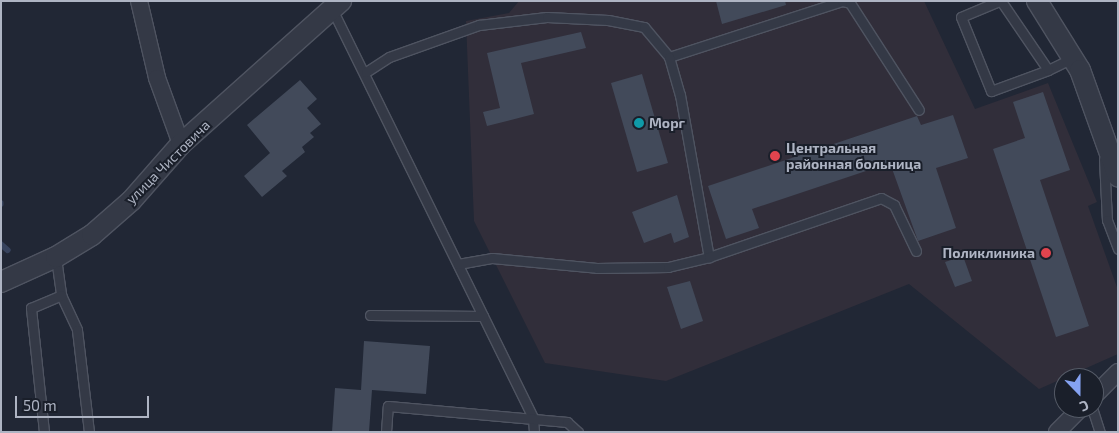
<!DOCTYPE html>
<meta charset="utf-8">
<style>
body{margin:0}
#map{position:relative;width:1119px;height:433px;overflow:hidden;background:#212735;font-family:"Exo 2",sans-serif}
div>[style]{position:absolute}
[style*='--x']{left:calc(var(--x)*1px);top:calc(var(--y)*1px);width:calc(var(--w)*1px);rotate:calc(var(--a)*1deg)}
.medical>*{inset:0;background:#312e3a}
.stream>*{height:5.5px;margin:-2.75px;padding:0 2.75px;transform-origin:2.75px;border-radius:2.75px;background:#37435d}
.building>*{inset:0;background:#424a5a}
.roads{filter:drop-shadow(1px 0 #4f5461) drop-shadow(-1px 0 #4f5461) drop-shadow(0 1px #4f5461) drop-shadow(0 -1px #4f5461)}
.service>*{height:9px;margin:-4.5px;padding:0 4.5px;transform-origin:4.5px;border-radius:4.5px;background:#343946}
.minor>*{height:16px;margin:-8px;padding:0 8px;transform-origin:8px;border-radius:8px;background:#343946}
.tertiary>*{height:20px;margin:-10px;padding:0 10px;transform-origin:10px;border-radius:10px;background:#343946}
.dots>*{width:14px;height:14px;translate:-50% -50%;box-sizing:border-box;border:2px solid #1a1f2a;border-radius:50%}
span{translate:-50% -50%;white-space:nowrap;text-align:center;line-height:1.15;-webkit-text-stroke:4px #1a1f2a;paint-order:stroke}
.poi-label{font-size:14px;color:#aeb4c3;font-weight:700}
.left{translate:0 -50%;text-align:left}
.right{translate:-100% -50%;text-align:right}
.street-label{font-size:14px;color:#aeb4c3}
.frame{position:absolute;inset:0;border:2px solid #aeb4c3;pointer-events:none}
.north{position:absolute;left:1054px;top:368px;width:50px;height:50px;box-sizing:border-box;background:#1a1f2a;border:1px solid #555b67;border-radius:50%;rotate:158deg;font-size:14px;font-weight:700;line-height:20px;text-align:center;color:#aeb4c3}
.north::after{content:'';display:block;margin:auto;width:18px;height:22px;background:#85a2f1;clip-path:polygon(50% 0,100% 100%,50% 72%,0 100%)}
.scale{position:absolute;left:15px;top:396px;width:134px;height:22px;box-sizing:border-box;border:2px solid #aeb4c3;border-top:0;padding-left:6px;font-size:15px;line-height:18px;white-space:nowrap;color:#aeb4c3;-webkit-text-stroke:4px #1a1f2a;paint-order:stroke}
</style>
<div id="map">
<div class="medical">
<div style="clip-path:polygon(519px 1px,924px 1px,975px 109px,1048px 83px,1097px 202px,1088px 206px,1118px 290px,1118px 354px,1039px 389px,909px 284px,666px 381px,545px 363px,474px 221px,466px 21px,509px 13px)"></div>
</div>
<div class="stream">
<div style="--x:1;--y:203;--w:1;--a:90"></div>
<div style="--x:1;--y:244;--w:9;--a:41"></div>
</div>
<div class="building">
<div style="clip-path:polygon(716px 1px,785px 1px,786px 5px,722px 24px)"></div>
<div style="clip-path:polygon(581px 32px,586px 48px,521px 63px,534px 114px,487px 126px,483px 112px,500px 108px,487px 53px)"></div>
<div style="clip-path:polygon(642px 74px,668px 163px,637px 172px,611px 83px)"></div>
<div style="clip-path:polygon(300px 80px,317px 99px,307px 108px,321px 124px,310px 133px,314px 137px,302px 147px,305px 152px,282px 171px,287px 176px,262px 197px,244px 176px,270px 153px,247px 125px)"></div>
<div style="clip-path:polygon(1043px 92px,1070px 170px,1040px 180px,1089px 326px,1056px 337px,993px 149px,1025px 138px,1013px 102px)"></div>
<div style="clip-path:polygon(953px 115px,968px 158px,936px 168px,956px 228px,918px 241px,890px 163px,752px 209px,759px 228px,726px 239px,708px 186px,917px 116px,921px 125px)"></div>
<div style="clip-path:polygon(677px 195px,689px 237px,674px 243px,671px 233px,644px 243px,632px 212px)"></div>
<div style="clip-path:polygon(963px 256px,972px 281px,955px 287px,945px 262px)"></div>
<div style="clip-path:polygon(690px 281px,703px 321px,681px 329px,667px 287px)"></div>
<div style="clip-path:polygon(364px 341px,430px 346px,426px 394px,372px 390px,369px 432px,332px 432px,335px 388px,361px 390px)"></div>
</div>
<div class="roads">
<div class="service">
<div style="--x:999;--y:1;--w:41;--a:157.2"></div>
<div style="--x:961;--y:17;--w:80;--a:67.9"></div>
<div style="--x:991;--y:91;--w:61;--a:-20.2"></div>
<div style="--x:1048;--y:70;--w:28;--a:-26"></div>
<div style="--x:1001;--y:1;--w:83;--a:55.7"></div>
<div style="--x:332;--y:9;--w:456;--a:63.8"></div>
<div style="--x:533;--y:418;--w:14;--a:86"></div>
<div style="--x:669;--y:57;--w:182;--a:-17.9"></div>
<div style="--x:842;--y:1;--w:8;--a:14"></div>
<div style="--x:850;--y:3;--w:127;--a:57.2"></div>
<div style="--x:366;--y:72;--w:27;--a:-33"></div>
<div style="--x:389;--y:57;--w:96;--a:-19.6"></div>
<div style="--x:479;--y:25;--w:68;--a:-6.7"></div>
<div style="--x:547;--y:17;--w:61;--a:2.8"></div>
<div style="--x:608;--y:20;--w:37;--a:11"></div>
<div style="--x:644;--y:27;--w:39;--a:50"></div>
<div style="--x:669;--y:57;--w:40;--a:74"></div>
<div style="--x:680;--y:95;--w:165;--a:79.9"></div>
<div style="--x:1104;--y:159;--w:61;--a:87.2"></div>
<div style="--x:1107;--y:220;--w:31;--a:69"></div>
<div style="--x:56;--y:258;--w:37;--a:82"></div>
<div style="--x:61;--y:295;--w:38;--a:65"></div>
<div style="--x:77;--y:330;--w:103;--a:83.3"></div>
<div style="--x:458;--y:264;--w:35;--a:-10"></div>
<div style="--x:492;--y:258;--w:105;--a:5.4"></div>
<div style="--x:597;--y:268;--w:71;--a:-0.8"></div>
<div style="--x:668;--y:267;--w:42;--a:-13.7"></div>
<div style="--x:709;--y:257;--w:182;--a:-18.9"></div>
<div style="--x:881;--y:198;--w:15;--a:28"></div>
<div style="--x:894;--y:205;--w:51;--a:64.4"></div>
<div style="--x:370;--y:315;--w:113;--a:0.5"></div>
<div style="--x:1092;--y:408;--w:25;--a:72"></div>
<div style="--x:44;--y:432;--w:125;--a:-96"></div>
<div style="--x:31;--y:308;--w:33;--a:-23"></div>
<div style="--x:386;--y:432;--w:26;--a:-86"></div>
<div style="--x:388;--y:406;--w:180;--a:5.1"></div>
<div style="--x:567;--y:422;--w:15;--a:42"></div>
</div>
<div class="minor">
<div style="--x:139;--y:1;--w:79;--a:76.8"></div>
<div style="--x:157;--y:78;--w:70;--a:70"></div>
<div style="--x:1094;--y:396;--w:34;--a:-45"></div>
<div style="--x:1057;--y:432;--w:34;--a:-45"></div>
</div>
<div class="tertiary">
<div style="--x:1037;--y:1;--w:81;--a:58.1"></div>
<div style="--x:1080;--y:70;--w:113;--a:70.3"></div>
<div style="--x:1;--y:282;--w:60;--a:-24.4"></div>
<div style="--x:56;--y:257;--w:42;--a:-31.4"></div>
<div style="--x:92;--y:235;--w:52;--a:-41.1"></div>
<div style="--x:131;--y:201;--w:76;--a:-48.7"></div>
<div style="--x:181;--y:144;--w:215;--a:-41.8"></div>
</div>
</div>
<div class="dots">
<div style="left:639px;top:123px;background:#0f9aa8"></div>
<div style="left:775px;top:156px;background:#e0444e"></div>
<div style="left:1046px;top:253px;background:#e0444e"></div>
</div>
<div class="poi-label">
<span class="left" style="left:649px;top:123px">Морг</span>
<span class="left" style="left:786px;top:156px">Центральная<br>районная больница</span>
<span class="right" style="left:1035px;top:253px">Поликлиника</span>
</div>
<div class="street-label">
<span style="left:168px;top:162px;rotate:-45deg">улица Чистовича</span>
</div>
<div class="frame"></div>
<div class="north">С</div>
<div class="scale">50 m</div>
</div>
